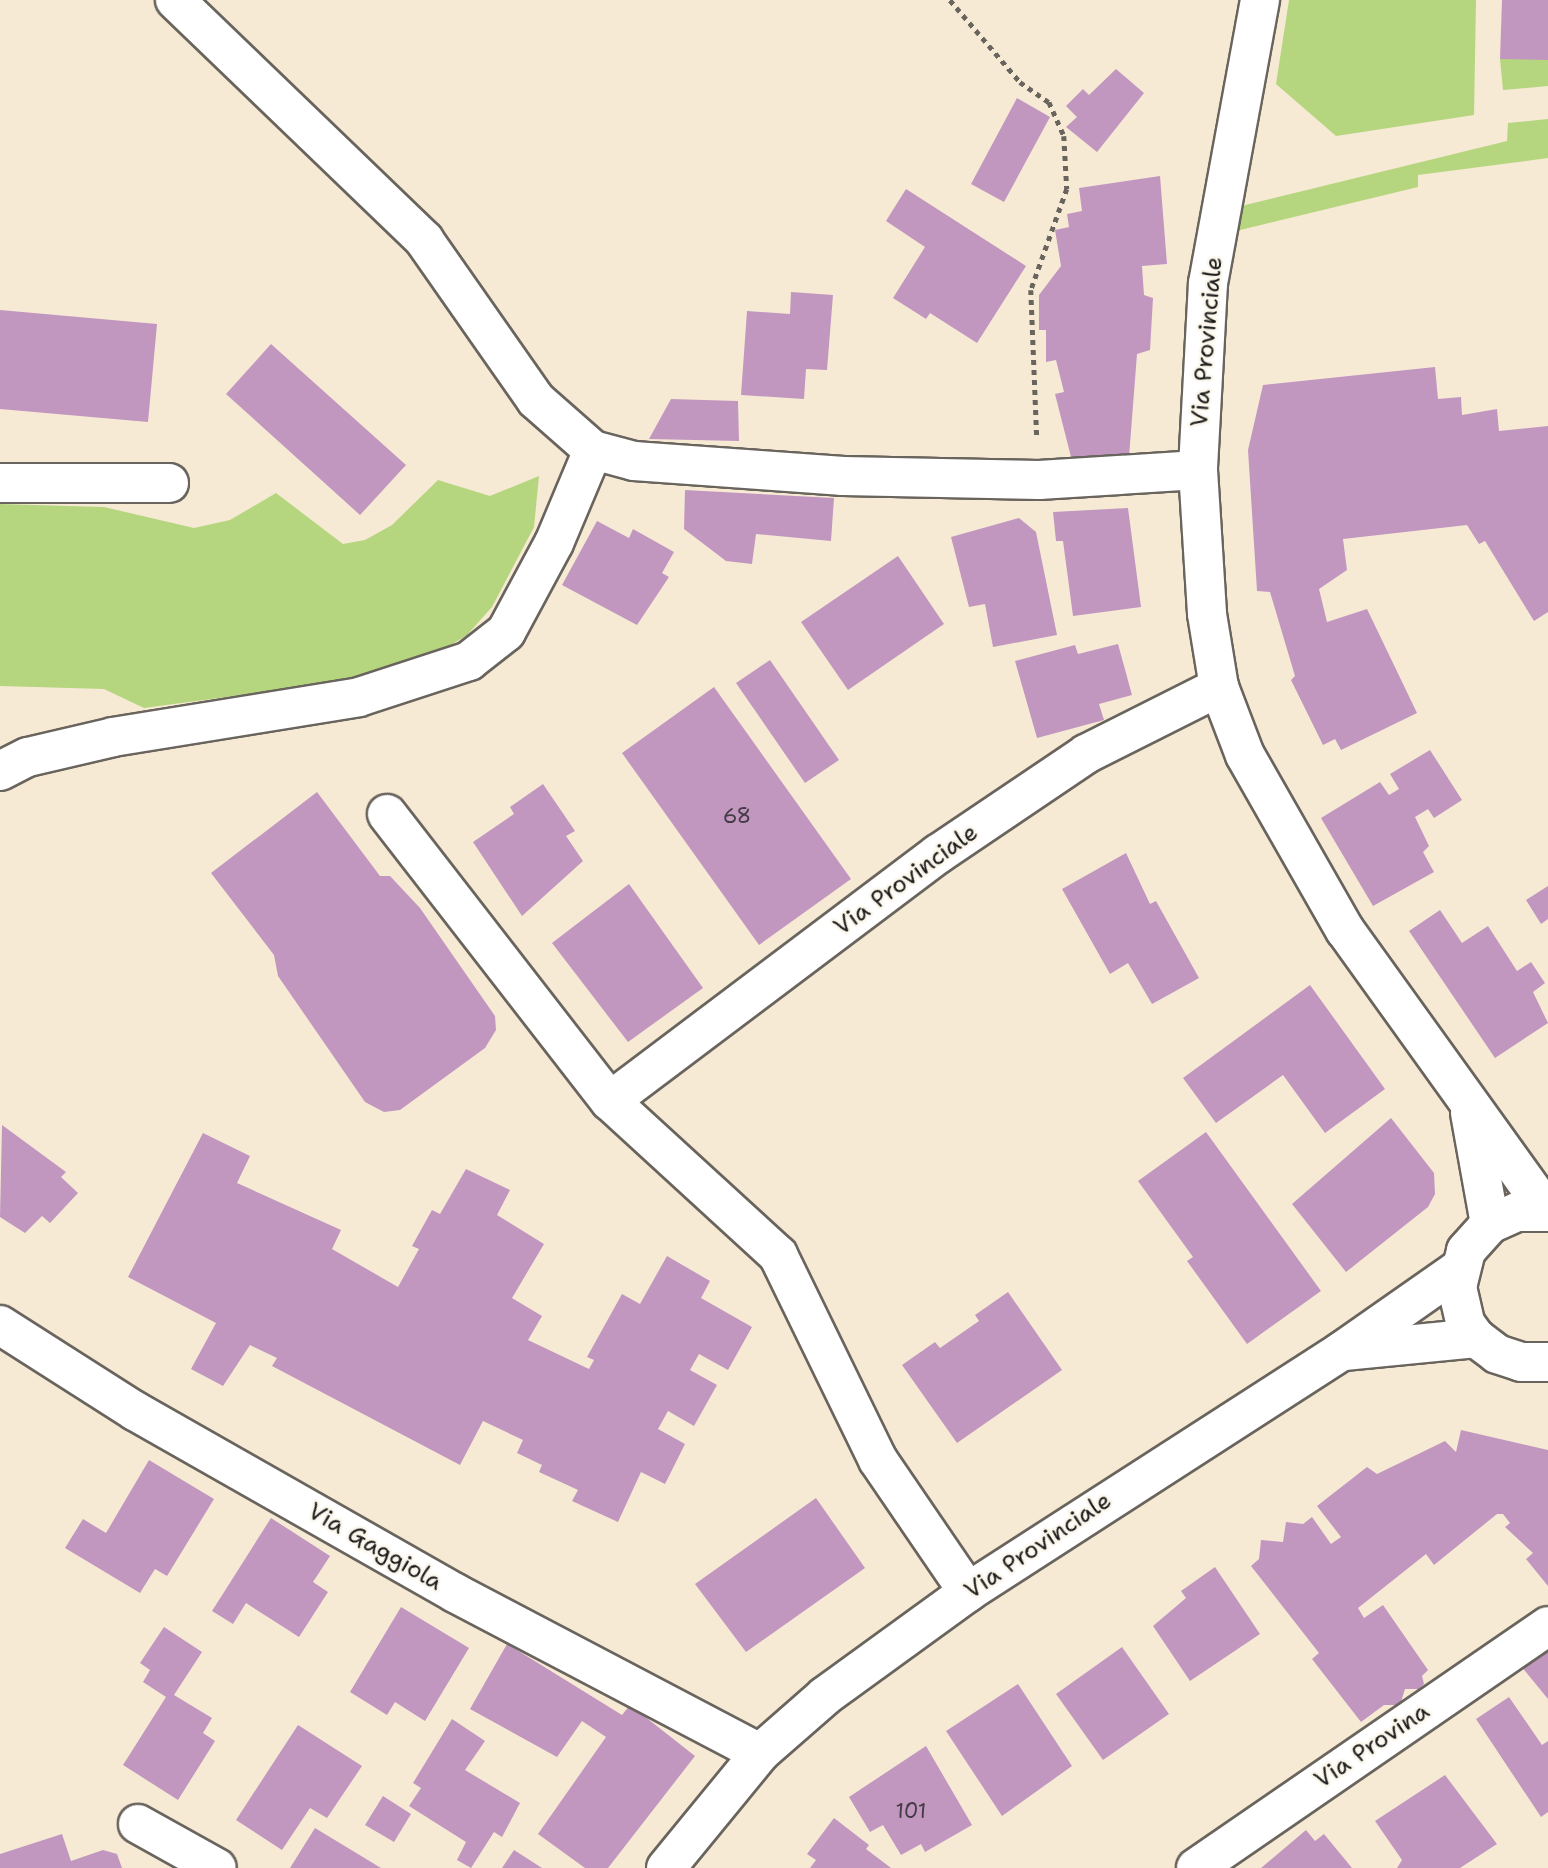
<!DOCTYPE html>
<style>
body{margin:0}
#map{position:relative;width:1548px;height:1868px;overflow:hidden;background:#f7ead5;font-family:"Shantell Sans",sans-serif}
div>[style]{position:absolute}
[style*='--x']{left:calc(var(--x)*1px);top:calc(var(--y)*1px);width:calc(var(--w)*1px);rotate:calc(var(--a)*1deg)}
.green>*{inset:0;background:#b5d67e}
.building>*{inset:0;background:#c197c0}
.path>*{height:4.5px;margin-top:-2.25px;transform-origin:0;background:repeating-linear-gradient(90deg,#69645d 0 5px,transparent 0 10px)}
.roads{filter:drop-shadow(2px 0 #69645d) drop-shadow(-2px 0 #69645d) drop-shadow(0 2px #69645d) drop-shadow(0 -2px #69645d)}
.minor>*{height:38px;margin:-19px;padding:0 19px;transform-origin:19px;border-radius:19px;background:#fff}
.major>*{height:38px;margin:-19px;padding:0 19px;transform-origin:19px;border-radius:19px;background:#fff}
span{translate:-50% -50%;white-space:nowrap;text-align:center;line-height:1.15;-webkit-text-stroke:5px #fbf7ec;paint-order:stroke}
.number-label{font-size:21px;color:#453b45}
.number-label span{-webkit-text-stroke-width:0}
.street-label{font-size:24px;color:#1c1c1c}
</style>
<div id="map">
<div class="green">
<div style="clip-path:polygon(1289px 0,1476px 0,1474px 115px,1336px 136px,1276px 84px)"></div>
<div style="clip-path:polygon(1500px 59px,1548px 59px,1548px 86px,1503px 90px)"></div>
<div style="clip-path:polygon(1548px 119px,1548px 158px,1418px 175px,1418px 187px,1232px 232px,1237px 207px,1507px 141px,1508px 123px)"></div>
<div style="clip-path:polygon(539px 476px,534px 527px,492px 607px,467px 635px,433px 656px,391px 671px,330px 683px,144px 708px,104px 689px,0 686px,0 504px,104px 507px,194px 528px,230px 520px,276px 493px,343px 544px,365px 540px,392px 525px,438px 480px,490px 496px)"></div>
</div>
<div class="building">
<div style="clip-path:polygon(1502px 0,1548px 0,1548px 60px,1500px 59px)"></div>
<div style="clip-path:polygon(1116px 69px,1144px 93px,1097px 152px,1066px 127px,1077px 117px,1066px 106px,1083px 89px,1089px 95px)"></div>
<div style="clip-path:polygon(1017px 98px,1050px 117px,1004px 202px,971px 184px)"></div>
<div style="clip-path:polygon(1160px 176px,1167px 264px,1142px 266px,1144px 295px,1153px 298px,1150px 350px,1137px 354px,1129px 457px,1071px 457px,1055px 394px,1064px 392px,1056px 360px,1046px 362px,1046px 330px,1039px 330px,1039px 295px,1061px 266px,1055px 230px,1069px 227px,1067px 214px,1082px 211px,1079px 188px)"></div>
<div style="clip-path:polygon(906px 189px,1026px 266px,977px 343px,930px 313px,926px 319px,893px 298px,925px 247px,886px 221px)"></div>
<div style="clip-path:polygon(791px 292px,833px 295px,827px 370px,806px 369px,804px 399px,741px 395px,747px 311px,790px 314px)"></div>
<div style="clip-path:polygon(0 310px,157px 324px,148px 422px,0 409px)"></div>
<div style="clip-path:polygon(271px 344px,406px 465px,360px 515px,226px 394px)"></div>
<div style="clip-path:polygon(1435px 367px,1438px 399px,1461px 397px,1462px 415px,1497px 409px,1499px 431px,1548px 426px,1548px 612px,1534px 621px,1485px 541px,1479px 544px,1467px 525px,1343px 539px,1347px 570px,1319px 589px,1327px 622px,1367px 609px,1417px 713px,1341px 750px,1335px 739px,1323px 745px,1291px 680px,1295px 676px,1270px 592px,1257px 591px,1248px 450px,1263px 385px)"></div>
<div style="clip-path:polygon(671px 399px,738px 401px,739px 441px,649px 439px)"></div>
<div style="clip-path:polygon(685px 490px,834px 498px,831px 541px,756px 534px,752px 564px,726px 561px,684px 529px)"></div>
<div style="clip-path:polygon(1128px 508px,1141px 607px,1073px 616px,1063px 541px,1056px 541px,1053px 512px)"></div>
<div style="clip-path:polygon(1019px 518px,1036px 532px,1057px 635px,993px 647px,985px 604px,969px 607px,951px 537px)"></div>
<div style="clip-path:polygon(597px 521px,629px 538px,633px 529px,674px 552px,662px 573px,669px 577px,637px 625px,562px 585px)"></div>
<div style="clip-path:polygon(898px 556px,944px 624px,848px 690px,801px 622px)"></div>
<div style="clip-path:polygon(1118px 644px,1132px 695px,1099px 704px,1104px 720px,1037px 738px,1015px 661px,1075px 645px,1078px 654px)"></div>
<div style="clip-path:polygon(770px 660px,839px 760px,805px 783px,736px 683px)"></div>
<div style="clip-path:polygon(714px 687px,851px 879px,759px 945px,622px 753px)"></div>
<div style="clip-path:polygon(1430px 750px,1462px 800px,1434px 818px,1428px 809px,1415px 817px,1429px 846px,1423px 852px,1434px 872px,1373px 906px,1321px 818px,1380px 782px,1389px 795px,1399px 789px,1390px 774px)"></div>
<div style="clip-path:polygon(543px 784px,575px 831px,566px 836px,583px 861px,522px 916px,473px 842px,514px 814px,510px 807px)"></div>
<div style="clip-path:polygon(317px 792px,380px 876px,390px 876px,420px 908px,495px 1016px,496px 1030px,485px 1048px,400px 1110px,384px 1112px,365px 1102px,278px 976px,274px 955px,211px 873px)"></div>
<div style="clip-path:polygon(1126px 853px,1150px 904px,1156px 901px,1199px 978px,1152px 1004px,1128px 963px,1110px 974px,1062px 889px)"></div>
<div style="clip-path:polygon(629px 884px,703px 988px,628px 1042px,552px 943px)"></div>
<div style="clip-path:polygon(1548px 886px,1548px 919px,1541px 924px,1526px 900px)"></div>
<div style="clip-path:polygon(1440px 910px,1462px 943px,1488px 926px,1517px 971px,1531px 962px,1545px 983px,1533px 992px,1548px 1023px,1495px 1058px,1409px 931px)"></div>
<div style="clip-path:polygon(1310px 985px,1385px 1089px,1325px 1133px,1283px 1075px,1216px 1123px,1183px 1078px)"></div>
<div style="clip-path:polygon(1391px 1118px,1434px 1173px,1435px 1194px,1428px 1207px,1346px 1272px,1292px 1204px)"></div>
<div style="clip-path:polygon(2px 1125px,66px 1172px,61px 1177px,78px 1193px,50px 1223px,42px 1216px,25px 1233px,0 1217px)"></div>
<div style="clip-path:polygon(1206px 1132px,1321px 1291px,1247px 1344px,1187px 1261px,1193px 1257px,1138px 1181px)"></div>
<div style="clip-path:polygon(203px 1133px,250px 1156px,237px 1183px,341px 1230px,332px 1249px,398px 1287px,419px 1249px,412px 1246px,432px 1210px,440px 1214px,466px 1169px,510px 1190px,497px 1215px,544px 1244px,512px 1298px,542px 1316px,528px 1340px,589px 1369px,594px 1360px,587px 1357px,622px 1294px,640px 1304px,667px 1256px,710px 1281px,701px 1298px,752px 1327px,728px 1370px,699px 1354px,690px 1370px,717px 1385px,694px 1426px,668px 1411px,658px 1429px,685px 1444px,665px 1484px,641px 1472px,618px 1522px,572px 1501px,578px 1490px,539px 1472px,542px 1465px,517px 1453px,523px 1440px,483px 1421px,460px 1465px,272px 1366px,277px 1358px,250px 1345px,223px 1386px,191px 1369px,216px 1323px,128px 1277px)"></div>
<div style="clip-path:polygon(1008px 1292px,1062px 1370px,957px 1443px,902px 1365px,935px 1342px,940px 1348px,979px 1321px,975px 1315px)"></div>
<div style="clip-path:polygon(1461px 1430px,1548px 1450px,1548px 1586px,1526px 1559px,1533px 1553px,1505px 1527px,1510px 1523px,1503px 1514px,1497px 1514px,1434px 1565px,1426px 1554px,1358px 1608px,1364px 1618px,1383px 1605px,1428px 1670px,1422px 1676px,1424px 1684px,1419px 1689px,1405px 1689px,1400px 1705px,1384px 1705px,1361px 1722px,1312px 1659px,1319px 1653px,1251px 1566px,1259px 1559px,1261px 1540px,1283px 1542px,1286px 1522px,1303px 1524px,1312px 1517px,1331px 1544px,1341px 1537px,1317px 1506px,1367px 1467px,1377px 1474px,1445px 1441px,1456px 1452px)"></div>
<div style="clip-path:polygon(149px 1460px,214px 1499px,167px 1576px,155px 1569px,140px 1593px,65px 1548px,83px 1519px,106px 1533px)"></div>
<div style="clip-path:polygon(816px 1498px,865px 1568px,746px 1652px,695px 1584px)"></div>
<div style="clip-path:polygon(271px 1518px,330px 1556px,313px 1582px,328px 1592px,299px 1637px,246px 1603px,233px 1624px,212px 1611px)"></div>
<div style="clip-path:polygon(1215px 1567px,1260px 1634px,1190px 1681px,1153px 1626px,1186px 1598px,1181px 1591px)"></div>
<div style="clip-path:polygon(401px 1607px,469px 1648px,425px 1721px,395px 1702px,387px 1715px,350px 1692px)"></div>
<div style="clip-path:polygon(164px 1627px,202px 1652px,174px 1695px,212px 1718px,203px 1733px,215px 1741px,178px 1800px,123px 1765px,166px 1697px,143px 1682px,150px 1670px,140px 1663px)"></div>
<div style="clip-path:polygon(1548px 1639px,1548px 1699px,1516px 1660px)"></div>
<div style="clip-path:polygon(507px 1644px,622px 1715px,630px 1705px,695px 1756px,608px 1868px,585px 1868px,538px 1834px,606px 1737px,582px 1721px,557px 1757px,470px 1709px)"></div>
<div style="clip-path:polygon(1122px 1647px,1169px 1714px,1103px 1760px,1056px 1694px)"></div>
<div style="clip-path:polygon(1018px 1684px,1072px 1766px,1002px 1816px,946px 1731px)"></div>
<div style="clip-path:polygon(1509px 1697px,1542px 1745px,1548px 1741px,1548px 1812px,1541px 1817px,1476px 1719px)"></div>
<div style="clip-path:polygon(452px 1719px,485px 1741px,465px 1770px,520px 1803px,502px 1837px,494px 1832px,471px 1868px,457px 1860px,466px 1842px,409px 1806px,421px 1788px,413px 1783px)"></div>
<div style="clip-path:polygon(298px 1725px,362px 1766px,327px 1818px,310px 1808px,282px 1850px,236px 1820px)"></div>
<div style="clip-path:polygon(926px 1746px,972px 1825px,925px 1852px,921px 1844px,901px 1855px,883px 1825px,870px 1832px,849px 1797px)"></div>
<div style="clip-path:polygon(1445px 1775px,1497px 1844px,1460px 1868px,1397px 1868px,1402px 1860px,1375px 1821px)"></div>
<div style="clip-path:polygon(383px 1796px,411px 1814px,394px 1842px,365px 1825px)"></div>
<div style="clip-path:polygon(834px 1818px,869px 1845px,866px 1849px,891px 1868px,810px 1868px,816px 1860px,807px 1854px)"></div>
<div style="clip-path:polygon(315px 1828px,381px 1868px,290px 1868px)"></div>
<div style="clip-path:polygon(1306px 1830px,1315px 1841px,1324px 1834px,1352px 1868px,1261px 1868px)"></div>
<div style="clip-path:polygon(62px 1834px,71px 1861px,103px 1850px,117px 1854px,122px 1868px,0 1868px,0 1854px)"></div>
<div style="clip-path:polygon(514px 1850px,542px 1868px,502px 1868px)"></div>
</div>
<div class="path">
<div style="--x:950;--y:0;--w:108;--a:49.5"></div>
<div style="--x:1020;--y:82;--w:35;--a:35"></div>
<div style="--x:1049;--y:102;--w:37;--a:66"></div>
<div style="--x:1064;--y:136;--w:53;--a:86.8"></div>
<div style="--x:1067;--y:189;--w:107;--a:109.6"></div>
<div style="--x:1031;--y:290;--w:148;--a:87.7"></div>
</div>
<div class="roads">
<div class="minor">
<div style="--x:175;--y:0;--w:346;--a:43.9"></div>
<div style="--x:424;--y:240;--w:195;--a:55"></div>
<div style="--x:536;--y:400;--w:76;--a:41.3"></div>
<div style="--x:593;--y:450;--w:42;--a:15"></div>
<div style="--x:634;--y:461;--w:210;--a:4.1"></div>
<div style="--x:843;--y:476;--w:196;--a:1.2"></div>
<div style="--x:1039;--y:480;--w:159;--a:-3.6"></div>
<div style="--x:0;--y:483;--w:169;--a:0"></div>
<div style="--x:0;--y:771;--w:31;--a:-27"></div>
<div style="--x:28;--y:757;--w:87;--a:-13.2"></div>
<div style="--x:113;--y:737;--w:249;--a:-9.2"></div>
<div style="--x:359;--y:697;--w:116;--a:-18.1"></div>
<div style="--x:469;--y:661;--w:47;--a:-38.1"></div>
<div style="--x:506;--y:632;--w:101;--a:-61.7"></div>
<div style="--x:554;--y:543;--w:101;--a:-67.2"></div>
<div style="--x:387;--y:814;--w:363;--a:52.2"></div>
<div style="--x:610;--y:1101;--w:228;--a:42.5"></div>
<div style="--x:778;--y:1255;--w:228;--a:64"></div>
<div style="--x:878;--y:1460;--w:160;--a:55.7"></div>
<div style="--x:610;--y:1101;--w:411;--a:-37"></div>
<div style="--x:938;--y:854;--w:179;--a:-34"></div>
<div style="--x:1086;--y:754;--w:149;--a:-26.7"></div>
<div style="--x:0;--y:1325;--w:160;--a:32.5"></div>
<div style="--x:135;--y:1411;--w:368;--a:29.6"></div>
<div style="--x:455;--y:1593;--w:344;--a:27.7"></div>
<div style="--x:138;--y:1824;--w:90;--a:29.1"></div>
<div style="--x:1196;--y:1868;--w:427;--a:-34.5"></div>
</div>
<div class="major">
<div style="--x:1260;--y:0;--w:288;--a:100.4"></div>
<div style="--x:1208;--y:283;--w:187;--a:93.1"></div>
<div style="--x:1198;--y:470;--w:144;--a:86.4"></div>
<div style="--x:1207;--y:614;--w:74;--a:80.7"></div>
<div style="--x:1219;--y:687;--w:73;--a:69.1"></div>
<div style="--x:1245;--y:755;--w:202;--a:60.3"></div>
<div style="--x:1345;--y:930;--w:347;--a:54.3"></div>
<div style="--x:1470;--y:1113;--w:113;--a:79.8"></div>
<div style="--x:1548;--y:1212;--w:31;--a:180"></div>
<div style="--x:1517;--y:1212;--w:30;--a:156"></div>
<div style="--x:1490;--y:1224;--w:36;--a:132"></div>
<div style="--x:1466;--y:1251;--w:37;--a:104"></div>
<div style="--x:1457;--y:1287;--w:37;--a:77"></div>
<div style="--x:1465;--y:1323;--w:19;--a:54"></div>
<div style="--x:1476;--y:1338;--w:26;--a:37"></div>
<div style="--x:1497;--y:1354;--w:25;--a:18"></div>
<div style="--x:1521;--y:1362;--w:27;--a:0"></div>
<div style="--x:1344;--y:1351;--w:133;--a:-5.6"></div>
<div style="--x:666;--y:1868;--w:149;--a:-50.7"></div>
<div style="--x:760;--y:1753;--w:86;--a:-41.2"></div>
<div style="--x:825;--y:1696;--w:177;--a:-36"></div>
<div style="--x:968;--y:1592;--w:445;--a:-32.8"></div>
<div style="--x:1342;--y:1351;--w:143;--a:-35"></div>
</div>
</div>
<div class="number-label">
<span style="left:737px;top:816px">68</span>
<span style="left:911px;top:1811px">101</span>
</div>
<div class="street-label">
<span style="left:1207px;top:342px;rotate:-85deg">Via Provinciale</span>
<span style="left:906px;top:880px;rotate:-36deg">Via Provinciale</span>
<span style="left:1038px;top:1546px;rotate:-34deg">Via Provinciale</span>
<span style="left:375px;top:1547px;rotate:30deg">Via Gaggiola</span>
<span style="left:1372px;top:1746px;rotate:-34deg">Via Provina</span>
</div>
</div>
